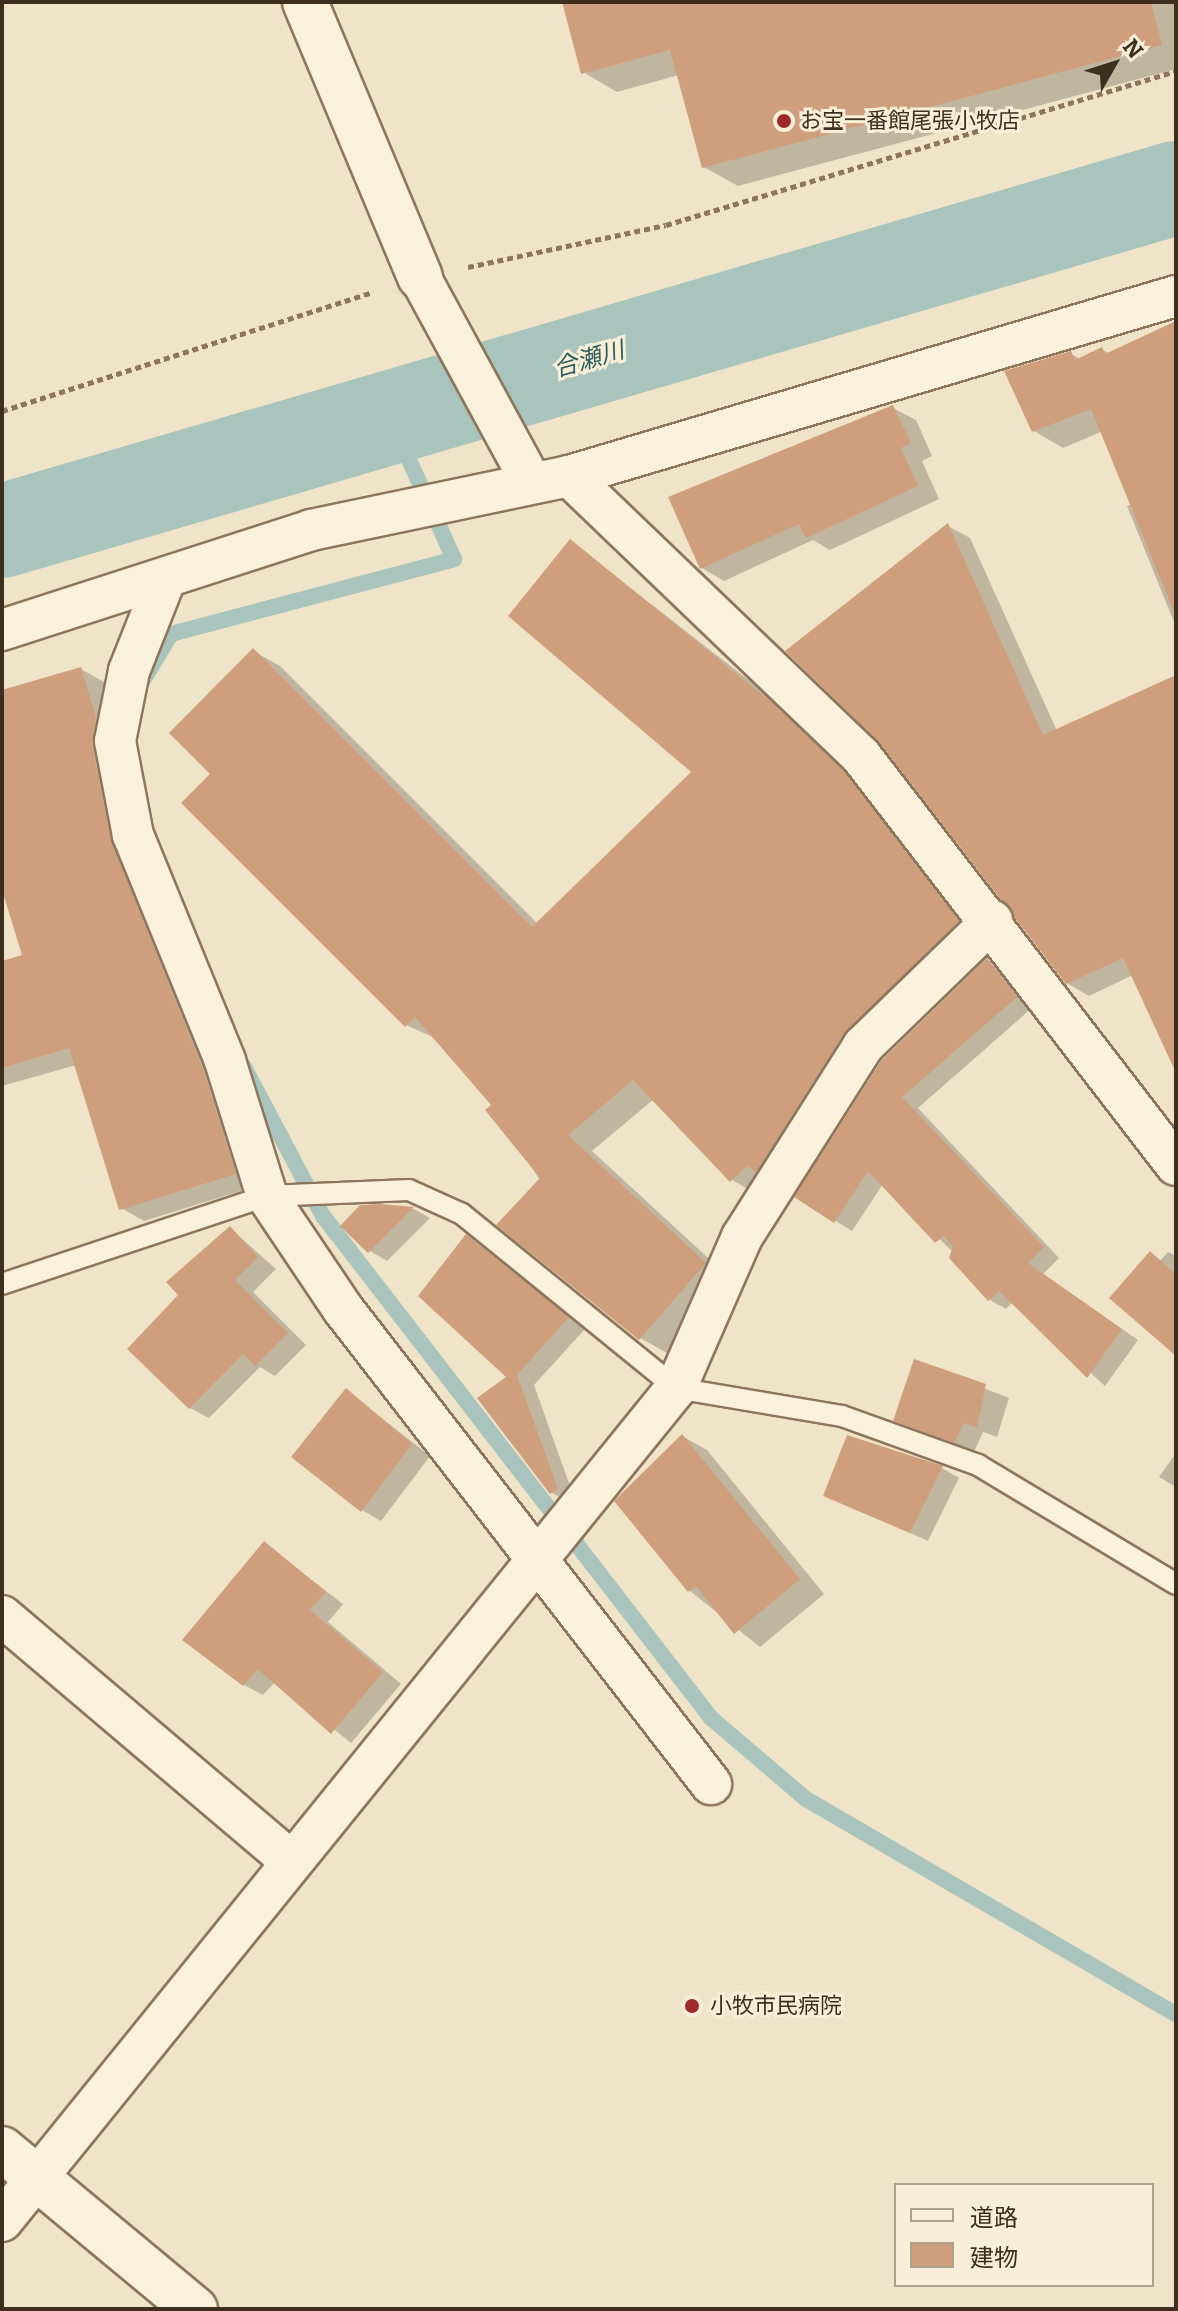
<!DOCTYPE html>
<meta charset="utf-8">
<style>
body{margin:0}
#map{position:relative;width:1178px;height:2311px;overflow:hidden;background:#f0e4c8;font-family:Bitter,"Noto Sans JP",serif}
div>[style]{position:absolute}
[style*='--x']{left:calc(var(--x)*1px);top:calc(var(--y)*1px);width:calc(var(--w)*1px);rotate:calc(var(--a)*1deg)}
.shadow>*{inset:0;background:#0003}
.stream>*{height:16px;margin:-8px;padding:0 8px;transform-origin:8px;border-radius:8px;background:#a9c4bc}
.river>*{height:94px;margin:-47px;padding:0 47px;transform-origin:47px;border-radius:47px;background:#a9c4bc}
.building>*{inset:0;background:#cf9f7d}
.path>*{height:5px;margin-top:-2.5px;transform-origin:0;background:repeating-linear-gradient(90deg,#8d765c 0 6px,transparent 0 10px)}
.roads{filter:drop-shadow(2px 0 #8d765c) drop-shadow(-2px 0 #8d765c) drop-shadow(0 2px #8d765c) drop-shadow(0 -2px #8d765c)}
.service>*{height:20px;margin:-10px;padding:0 10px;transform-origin:10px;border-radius:10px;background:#faf1dc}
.minor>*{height:40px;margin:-20px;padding:0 20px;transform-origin:20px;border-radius:20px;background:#faf1dc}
.tertiary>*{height:44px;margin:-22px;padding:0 22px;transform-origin:22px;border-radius:22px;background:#faf1dc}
.dots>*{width:22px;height:22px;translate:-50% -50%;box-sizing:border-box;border:4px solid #f7eed8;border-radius:50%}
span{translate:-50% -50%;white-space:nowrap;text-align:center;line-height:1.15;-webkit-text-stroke:6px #f7eed8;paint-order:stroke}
.poi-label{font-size:22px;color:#3d2e20}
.left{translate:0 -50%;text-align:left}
.water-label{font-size:24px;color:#2f5d5a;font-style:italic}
.frame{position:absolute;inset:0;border:4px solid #3d2e20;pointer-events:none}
.legend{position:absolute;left:894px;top:2183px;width:260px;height:104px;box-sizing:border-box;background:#f7eed8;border:2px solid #ada18e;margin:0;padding:10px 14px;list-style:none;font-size:24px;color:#3d2e20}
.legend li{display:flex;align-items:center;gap:16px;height:40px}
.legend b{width:40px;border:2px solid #ada18e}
.north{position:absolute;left:1074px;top:24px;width:80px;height:80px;-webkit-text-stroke:6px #f7eed8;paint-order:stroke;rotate:51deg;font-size:22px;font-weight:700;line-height:32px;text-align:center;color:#3d2e20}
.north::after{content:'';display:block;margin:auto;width:28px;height:36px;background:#3d2e20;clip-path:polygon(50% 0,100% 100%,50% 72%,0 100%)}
</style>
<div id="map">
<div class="shadow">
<div style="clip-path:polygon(564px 2px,1176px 2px,1176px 69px,738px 186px,704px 167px,679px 75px,617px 92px,583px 72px)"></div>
<div style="clip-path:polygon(1176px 332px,1176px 627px,1127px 506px,1136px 502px,1103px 431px,1063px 448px,1034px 431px,1070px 353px,1080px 359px,1102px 349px,1110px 354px)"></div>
<div style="clip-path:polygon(893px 408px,916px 420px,932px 456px,922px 461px,939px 499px,830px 550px,813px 540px,724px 581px,702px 568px)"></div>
<div style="clip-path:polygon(948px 526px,970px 538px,1057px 731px,1176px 687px,1176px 1033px,1133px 975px,1089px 996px,1067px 983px)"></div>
<div style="clip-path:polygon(570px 541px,796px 717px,870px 789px,984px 937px,758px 1195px,732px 1180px,654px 1099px,592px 1151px,731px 1279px,667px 1353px,640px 1338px,493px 1106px,435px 1038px,406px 1025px,213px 774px,253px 651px,280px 666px,538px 924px,693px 772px)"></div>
<div style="clip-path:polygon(81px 669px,104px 682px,257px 1186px,144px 1221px,121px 1208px,76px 1065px,2px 1086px,2px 963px,25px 956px,2px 883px,2px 691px)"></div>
<div style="clip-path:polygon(988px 960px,1033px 1007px,918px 1108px,1059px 1258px,1043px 1274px,1138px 1340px,1105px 1386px,1013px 1302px,1006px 1309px,990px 1300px,953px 1252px,883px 1184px,852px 1231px,797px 1197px)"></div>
<div style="clip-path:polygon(361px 1207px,414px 1209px,430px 1218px,387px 1261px,370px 1251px)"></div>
<div style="clip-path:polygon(230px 1228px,276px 1269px,253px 1292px,306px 1345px,275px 1376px,260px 1367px,209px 1418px,190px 1408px,181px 1295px)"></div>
<div style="clip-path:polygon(467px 1237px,585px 1329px,534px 1385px,575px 1500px,569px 1503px,551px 1492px)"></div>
<div style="clip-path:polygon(1168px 1252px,1176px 1256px,1176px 1354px,1151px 1254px,1161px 1260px)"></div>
<div style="clip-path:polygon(916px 1362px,1009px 1398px,997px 1437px,983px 1432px,974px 1452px,896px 1420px)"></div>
<div style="clip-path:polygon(346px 1390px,430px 1456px,381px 1521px,362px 1510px)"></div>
<div style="clip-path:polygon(682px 1436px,707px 1450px,824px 1594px,760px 1647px,690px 1591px,617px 1501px)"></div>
<div style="clip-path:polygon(1176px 1453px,1176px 1487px,1159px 1477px)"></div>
<div style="clip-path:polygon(942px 1468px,959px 1478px,928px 1541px,825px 1495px)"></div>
<div style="clip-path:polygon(265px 1544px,343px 1604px,328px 1622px,401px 1684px,351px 1743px,275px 1682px,263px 1695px,244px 1685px)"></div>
</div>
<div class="stream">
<div style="--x:142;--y:682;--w:56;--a:-58.9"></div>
<div style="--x:171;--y:634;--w:293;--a:-14.8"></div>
<div style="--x:454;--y:559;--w:157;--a:-114.4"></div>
<div style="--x:243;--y:1065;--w:171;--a:62.1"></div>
<div style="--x:323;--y:1216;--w:634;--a:52.3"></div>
<div style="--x:711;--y:1718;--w:125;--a:40.5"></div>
<div style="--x:806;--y:1799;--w:428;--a:30.2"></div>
</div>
<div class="river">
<div style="--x:2;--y:531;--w:1223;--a:-16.29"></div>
</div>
<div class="building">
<div style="clip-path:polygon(562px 2px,1151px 2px,1162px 45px,702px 168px,670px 50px,581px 74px)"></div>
<div style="clip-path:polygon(1176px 321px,1176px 617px,1091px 409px,1032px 432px,1004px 371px,1071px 351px,1075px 360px,1102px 347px,1105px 354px)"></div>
<div style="clip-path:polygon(893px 405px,911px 443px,901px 448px,918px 486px,806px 538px,799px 524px,700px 569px,668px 497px)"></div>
<div style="clip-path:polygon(948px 523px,1043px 735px,1176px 675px,1176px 1073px,1123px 958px,1066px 984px,879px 742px,785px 651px)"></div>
<div style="clip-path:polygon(570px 539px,769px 700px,844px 771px,959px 921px,844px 1033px,756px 1172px,747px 1166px,730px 1182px,633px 1080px,568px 1135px,706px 1263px,639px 1340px,496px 1225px,540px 1178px,485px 1110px,491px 1105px,415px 1017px,405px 1027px,181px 803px,210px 774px,169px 733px,253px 648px,532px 927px,691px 772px,508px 616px)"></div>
<div style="clip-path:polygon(81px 667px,96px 717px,92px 745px,112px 843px,203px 1069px,236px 1174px,119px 1210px,69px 1048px,2px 1068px,2px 961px,22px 955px,2px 890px,2px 690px)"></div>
<div style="clip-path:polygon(987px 958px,1017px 997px,902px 1097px,1044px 1247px,1028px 1263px,1122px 1329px,1087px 1378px,999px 1291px,988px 1301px,949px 1258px,953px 1246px,944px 1236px,935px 1243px,868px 1171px,834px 1223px,794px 1197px,881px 1061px)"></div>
<div style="clip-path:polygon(360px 1205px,381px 1204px,414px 1207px,368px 1253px,340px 1226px)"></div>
<div style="clip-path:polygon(230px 1226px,258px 1257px,235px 1280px,288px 1333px,255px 1366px,243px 1354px,189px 1409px,127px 1349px,178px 1295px,166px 1282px)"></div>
<div style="clip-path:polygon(466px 1234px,569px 1317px,517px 1375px,558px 1489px,550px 1494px,477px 1398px,506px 1377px,418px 1296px)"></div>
<div style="clip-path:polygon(1150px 1251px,1176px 1275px,1176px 1356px,1109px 1298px)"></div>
<div style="clip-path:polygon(914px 1359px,986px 1384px,977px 1428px,964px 1423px,954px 1443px,893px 1421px)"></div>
<div style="clip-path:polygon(346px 1388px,412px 1444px,361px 1512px,291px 1457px)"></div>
<div style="clip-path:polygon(682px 1434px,800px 1579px,734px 1634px,696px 1586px,688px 1592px,614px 1501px)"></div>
<div style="clip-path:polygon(847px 1435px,943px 1466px,910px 1533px,823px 1496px)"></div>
<div style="clip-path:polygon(264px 1541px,326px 1592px,310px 1610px,383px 1672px,331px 1734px,258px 1669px,243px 1686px,182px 1640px)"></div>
</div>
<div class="path">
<div style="--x:468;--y:267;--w:202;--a:-12"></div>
<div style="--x:666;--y:225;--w:533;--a:-16.8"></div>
<div style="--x:2;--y:411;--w:390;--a:-17.8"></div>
</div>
<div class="roads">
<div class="service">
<div style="--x:2;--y:1284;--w:279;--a:-18.4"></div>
<div style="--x:267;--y:1196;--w:142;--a:-2.4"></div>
<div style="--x:409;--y:1190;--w:58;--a:24.4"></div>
<div style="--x:462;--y:1214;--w:276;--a:39.1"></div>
<div style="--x:676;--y:1388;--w:168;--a:9.6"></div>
<div style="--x:842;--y:1416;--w:145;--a:19.8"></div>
<div style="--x:978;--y:1465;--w:231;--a:31"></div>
</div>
<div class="minor">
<div style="--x:420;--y:277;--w:234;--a:61.5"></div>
<div style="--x:569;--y:476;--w:405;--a:43.8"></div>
<div style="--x:861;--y:756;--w:516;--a:52.4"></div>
<div style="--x:165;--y:580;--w:98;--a:111.6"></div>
<div style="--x:129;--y:671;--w:71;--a:101.3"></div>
<div style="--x:115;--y:741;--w:96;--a:79.2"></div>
<div style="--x:133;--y:835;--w:244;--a:67.8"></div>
<div style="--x:225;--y:1061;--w:141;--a:72.7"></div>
<div style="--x:267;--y:1196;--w:136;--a:56.1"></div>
<div style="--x:343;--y:1309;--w:601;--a:52.23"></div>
<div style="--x:2;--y:630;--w:325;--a:-17.9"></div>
<div style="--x:311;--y:530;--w:264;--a:-11.8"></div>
<div style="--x:569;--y:476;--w:633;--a:-16.52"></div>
<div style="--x:2;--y:1616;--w:379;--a:40.3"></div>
<div style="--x:2;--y:2221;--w:1072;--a:-51.02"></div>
<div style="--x:676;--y:1388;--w:165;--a:-66.4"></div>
<div style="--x:742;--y:1237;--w:226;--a:-57.6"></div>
<div style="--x:863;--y:1046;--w:180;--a:-44.1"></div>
</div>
<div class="tertiary">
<div style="--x:305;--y:2;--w:298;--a:67.3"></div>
<div style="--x:2;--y:2149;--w:251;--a:39.7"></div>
</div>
</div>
<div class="dots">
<div style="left:784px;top:121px;background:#9e2a2b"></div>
<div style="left:692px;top:2006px;background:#9e2a2b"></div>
</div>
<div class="poi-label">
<span class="left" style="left:800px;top:121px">お宝一番館尾張小牧店</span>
<span class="left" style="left:710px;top:2006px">小牧市民病院</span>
</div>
<div class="water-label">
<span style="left:589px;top:360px;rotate:-16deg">合瀬川</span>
</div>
<div class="frame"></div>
<ul class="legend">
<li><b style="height:10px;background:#faf1dc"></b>道路</li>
<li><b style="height:22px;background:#cf9f7d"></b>建物</li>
</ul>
<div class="north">N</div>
</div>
